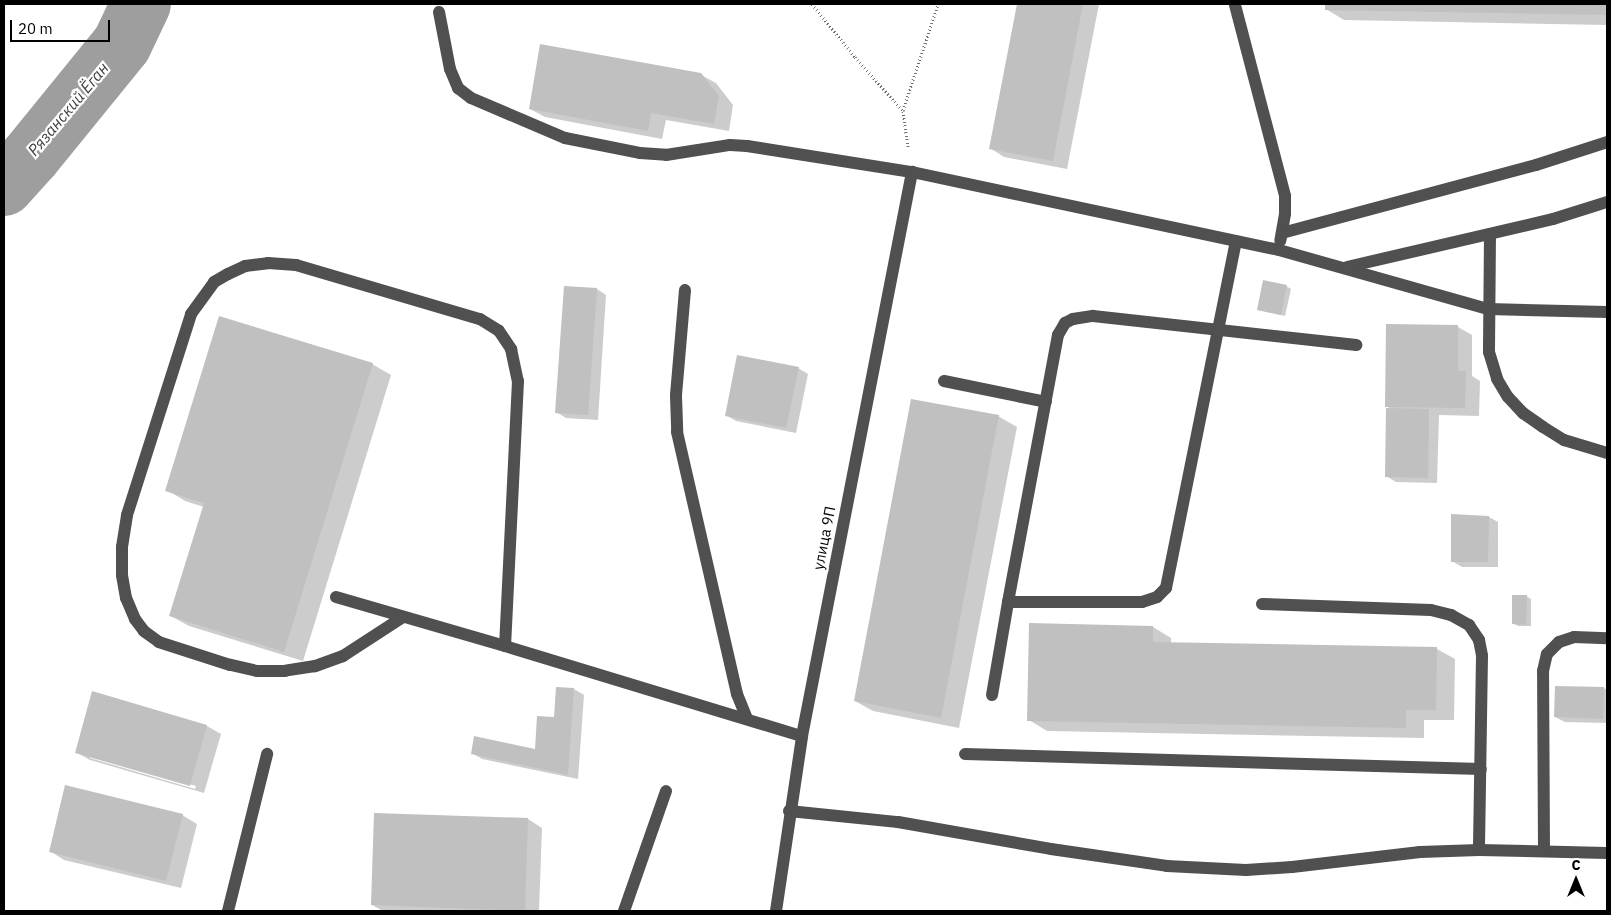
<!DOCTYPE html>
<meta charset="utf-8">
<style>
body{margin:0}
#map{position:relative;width:1611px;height:915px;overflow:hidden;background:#fff;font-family:"IBM Plex Sans",sans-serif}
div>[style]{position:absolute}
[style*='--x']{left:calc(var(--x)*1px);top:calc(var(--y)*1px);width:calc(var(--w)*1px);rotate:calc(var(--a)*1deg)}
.shadow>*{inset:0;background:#0003}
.river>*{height:60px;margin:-30px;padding:0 30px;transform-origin:30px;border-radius:30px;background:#9e9e9e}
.building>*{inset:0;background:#c0c0c0}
.path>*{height:3px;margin-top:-1.5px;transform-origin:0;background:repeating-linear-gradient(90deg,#727272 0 1px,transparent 0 3.5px)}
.minor>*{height:12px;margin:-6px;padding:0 6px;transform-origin:6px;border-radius:6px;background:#505050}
span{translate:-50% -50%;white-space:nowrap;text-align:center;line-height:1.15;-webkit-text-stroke:4.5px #fff;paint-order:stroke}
.street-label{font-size:15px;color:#000}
.water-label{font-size:16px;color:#3f3f3f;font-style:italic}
.frame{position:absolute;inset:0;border:5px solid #000;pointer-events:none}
.north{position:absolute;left:1551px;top:855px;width:50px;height:50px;-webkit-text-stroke:4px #fff;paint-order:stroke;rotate:0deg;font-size:14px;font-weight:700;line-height:20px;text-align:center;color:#000}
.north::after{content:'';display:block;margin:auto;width:18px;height:22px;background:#000;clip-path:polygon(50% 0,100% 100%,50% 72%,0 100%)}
.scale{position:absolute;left:10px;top:20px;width:100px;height:22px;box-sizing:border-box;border:2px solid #000;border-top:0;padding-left:6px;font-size:15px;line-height:18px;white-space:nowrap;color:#000;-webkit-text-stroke:4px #fff;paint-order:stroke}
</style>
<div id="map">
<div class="shadow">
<div style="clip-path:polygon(1018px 4px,1099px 4px,1067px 169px,1004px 157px,990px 148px)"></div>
<div style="clip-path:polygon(1326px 4px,1607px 4px,1607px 25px,1344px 20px,1326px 9px)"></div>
<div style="clip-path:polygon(701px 75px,716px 83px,733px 105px,729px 131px,666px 120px,662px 139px,545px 117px,530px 109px)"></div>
<div style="clip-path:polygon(1286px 286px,1291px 289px,1285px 316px,1259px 310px)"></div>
<div style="clip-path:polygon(597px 289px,606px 295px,598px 420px,566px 418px,556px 412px)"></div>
<div style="clip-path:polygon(1388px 325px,1458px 327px,1472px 335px,1472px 376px,1480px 381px,1479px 416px,1439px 415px,1437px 483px,1396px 482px,1386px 476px,1393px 410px,1386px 406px)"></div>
<div style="clip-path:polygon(372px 364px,391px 375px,303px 661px,189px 626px,171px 616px,204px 507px,185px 501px,167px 490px)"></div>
<div style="clip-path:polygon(798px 368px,808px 374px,796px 433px,736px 421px,726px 415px)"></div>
<div style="clip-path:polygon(998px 416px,1017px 427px,959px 728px,873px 711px,855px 701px)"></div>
<div style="clip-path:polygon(1489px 517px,1498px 522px,1498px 567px,1462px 567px,1452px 561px)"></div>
<div style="clip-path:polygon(1526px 596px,1531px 599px,1531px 626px,1518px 626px,1513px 623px)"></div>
<div style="clip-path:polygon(1153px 627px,1171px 638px,1171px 643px,1437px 649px,1455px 659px,1454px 720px,1424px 720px,1424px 738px,1047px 731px,1029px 720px)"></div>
<div style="clip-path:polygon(558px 688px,574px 689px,584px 695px,578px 779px,482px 759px,472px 753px,536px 751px,555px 718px)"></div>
<div style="clip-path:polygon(1604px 688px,1607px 690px,1607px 723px,1565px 722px,1555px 717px)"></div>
<div style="clip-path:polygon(evenodd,93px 693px,207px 726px,221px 734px,204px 793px,90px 760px,76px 752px,93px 693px,90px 756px,196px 786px,195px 789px,90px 758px,90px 756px)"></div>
<div style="clip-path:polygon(182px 815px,197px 824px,181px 888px,64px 860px,50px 851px)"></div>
<div style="clip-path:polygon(528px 819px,542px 828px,539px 911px,383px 911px,372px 905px)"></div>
</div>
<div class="river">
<div style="--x:4;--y:186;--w:40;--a:-48"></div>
<div style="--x:31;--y:156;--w:144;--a:-50.9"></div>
<div style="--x:122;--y:44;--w:44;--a:-64.6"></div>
</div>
<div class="building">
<div style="clip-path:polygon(1017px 4px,1083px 4px,1053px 161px,989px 149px)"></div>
<div style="clip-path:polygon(1325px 4px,1607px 4px,1607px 15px,1325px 10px)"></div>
<div style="clip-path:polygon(540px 44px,701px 73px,719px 96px,714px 124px,651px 113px,648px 131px,529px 109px)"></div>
<div style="clip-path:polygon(1263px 280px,1287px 285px,1281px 315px,1257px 310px)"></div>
<div style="clip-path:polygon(564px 286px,597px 288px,588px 415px,555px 413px)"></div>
<div style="clip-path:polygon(219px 316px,373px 363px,284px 652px,169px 616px,204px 503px,165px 491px)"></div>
<div style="clip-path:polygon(1386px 324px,1458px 325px,1458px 371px,1466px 371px,1465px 408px,1385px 407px)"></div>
<div style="clip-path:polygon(737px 355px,799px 367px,786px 428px,725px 416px)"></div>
<div style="clip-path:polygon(911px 399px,999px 415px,941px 718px,854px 701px)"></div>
<div style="clip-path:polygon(1386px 408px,1429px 409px,1428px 478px,1385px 477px)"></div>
<div style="clip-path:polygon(1451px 514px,1489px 516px,1488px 562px,1451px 562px)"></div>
<div style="clip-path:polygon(1512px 595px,1527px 595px,1526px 625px,1512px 624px)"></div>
<div style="clip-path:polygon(1029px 623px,1153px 626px,1153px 642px,1437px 647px,1436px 710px,1406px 710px,1406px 728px,1027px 721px)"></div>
<div style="clip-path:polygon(1555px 686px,1604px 687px,1603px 719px,1554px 717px)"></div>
<div style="clip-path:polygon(556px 687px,574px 688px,568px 775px,471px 754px,474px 736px,535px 749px,537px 716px,554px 717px)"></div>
<div style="clip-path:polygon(92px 691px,207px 725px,190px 786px,75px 753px)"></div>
<div style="clip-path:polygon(65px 785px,183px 814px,166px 881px,49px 852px)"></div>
<div style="clip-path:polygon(374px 813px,528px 818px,525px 911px,371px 905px)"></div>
</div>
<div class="path">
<div style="--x:812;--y:4;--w:68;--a:50.9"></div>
<div style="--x:855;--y:57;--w:72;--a:48.4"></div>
<div style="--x:903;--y:111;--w:36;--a:82"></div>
<div style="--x:903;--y:110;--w:112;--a:-71.7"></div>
</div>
<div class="minor">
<div style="--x:1235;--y:5;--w:197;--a:75.3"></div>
<div style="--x:1285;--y:196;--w:18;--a:90"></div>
<div style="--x:1285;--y:214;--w:27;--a:100"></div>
<div style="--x:439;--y:12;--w:58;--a:79.1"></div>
<div style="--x:450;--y:69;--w:21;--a:67"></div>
<div style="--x:458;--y:88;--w:16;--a:38"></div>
<div style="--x:471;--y:98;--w:102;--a:23.1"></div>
<div style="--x:565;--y:138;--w:76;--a:11.3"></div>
<div style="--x:640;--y:153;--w:26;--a:4"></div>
<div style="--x:666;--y:155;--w:65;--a:-8.9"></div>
<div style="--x:730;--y:145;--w:17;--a:3"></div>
<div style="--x:747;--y:146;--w:167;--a:9"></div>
<div style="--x:912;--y:172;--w:375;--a:12"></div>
<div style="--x:1279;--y:250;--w:217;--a:15.8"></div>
<div style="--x:1488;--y:309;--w:119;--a:1.4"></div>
<div style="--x:1282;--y:233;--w:263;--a:-15"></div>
<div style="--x:1536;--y:165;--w:75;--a:-17.9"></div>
<div style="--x:1490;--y:234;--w:118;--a:90.5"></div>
<div style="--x:1489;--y:352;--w:28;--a:73"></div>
<div style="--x:1497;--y:379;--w:21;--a:59"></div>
<div style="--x:1508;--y:397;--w:22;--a:47"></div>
<div style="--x:1523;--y:413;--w:24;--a:35"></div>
<div style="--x:1543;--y:427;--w:25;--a:32"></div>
<div style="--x:1564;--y:440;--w:45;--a:16.8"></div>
<div style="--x:1347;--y:267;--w:212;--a:-13.1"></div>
<div style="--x:1553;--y:219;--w:57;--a:-17.5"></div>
<div style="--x:685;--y:290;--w:106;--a:94.9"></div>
<div style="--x:676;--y:396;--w:36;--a:88"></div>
<div style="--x:677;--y:432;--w:269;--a:77.1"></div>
<div style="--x:737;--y:694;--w:27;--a:68"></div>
<div style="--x:944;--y:381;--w:104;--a:11.6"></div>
<div style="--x:336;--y:597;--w:176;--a:16.2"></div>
<div style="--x:505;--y:646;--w:310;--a:16.9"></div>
<div style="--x:1008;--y:602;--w:272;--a:-79.4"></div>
<div style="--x:1058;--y:335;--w:14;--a:-60"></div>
<div style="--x:1065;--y:323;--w:9;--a:-27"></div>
<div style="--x:1073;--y:319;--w:20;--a:-9"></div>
<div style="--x:1093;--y:316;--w:265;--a:6.3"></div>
<div style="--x:1262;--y:604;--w:169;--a:2"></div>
<div style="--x:1431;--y:610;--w:21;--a:14"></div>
<div style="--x:1451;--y:615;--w:21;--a:29"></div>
<div style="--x:1469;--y:625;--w:18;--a:56"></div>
<div style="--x:1479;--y:640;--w:16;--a:79"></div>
<div style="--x:1482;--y:656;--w:194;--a:90.9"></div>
<div style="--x:403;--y:617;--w:72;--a:147"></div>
<div style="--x:343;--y:656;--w:30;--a:160"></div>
<div style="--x:315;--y:666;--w:30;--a:171"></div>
<div style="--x:285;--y:671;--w:28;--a:180"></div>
<div style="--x:257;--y:671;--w:28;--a:-167"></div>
<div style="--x:230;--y:665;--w:75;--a:-162.1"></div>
<div style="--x:159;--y:642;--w:19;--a:-144"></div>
<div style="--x:144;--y:631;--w:15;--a:-127"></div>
<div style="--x:135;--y:619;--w:23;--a:-113"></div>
<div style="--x:126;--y:598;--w:23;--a:-100"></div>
<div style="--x:122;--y:575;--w:28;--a:-90"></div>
<div style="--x:122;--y:547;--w:32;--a:-81"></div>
<div style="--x:127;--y:515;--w:211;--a:-72.3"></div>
<div style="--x:191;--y:314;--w:39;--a:-54"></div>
<div style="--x:214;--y:282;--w:16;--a:-30"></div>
<div style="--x:228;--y:274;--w:19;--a:-25"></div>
<div style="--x:245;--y:266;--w:23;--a:-7"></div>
<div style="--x:268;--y:263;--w:28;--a:4"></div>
<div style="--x:296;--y:265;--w:192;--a:16.4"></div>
<div style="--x:480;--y:319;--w:22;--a:32"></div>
<div style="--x:499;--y:331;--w:22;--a:56"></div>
<div style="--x:511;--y:349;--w:33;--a:78"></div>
<div style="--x:518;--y:381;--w:265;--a:92.8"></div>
<div style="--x:992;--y:695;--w:94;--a:-80.2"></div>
<div style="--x:1008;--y:602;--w:134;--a:0"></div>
<div style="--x:1142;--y:602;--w:16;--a:-18"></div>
<div style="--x:1157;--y:597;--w:13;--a:-45"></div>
<div style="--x:1166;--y:588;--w:354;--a:-78.6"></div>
<div style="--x:965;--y:754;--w:516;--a:1.67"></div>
<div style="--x:789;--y:811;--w:110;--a:5.8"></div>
<div style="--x:898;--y:822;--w:155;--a:10"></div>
<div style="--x:1051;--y:849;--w:117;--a:8.3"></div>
<div style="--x:1167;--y:866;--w:79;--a:2.9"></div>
<div style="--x:1246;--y:870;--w:46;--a:-3.7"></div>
<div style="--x:1292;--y:867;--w:129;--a:-6.7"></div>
<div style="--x:1420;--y:852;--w:59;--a:-1.9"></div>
<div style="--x:1479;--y:850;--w:128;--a:1.3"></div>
<div style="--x:1544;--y:851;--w:180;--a:-90.3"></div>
<div style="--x:1543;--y:671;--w:17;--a:-77"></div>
<div style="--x:1547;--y:654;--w:17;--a:-45"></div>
<div style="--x:1559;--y:642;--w:16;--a:-18"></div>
<div style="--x:1574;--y:637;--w:33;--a:2"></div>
<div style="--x:228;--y:911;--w:162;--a:-76"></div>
<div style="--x:624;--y:911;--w:127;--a:-70.7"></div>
<div style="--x:776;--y:911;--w:177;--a:-81.5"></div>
<div style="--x:802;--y:736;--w:575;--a:-78.96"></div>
</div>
<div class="street-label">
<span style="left:824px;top:538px;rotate:-79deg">улица 9П</span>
</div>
<div class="water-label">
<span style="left:68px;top:109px;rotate:-50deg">Рязанский Ёган</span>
</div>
<div class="frame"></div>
<div class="north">С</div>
<div class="scale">20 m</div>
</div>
